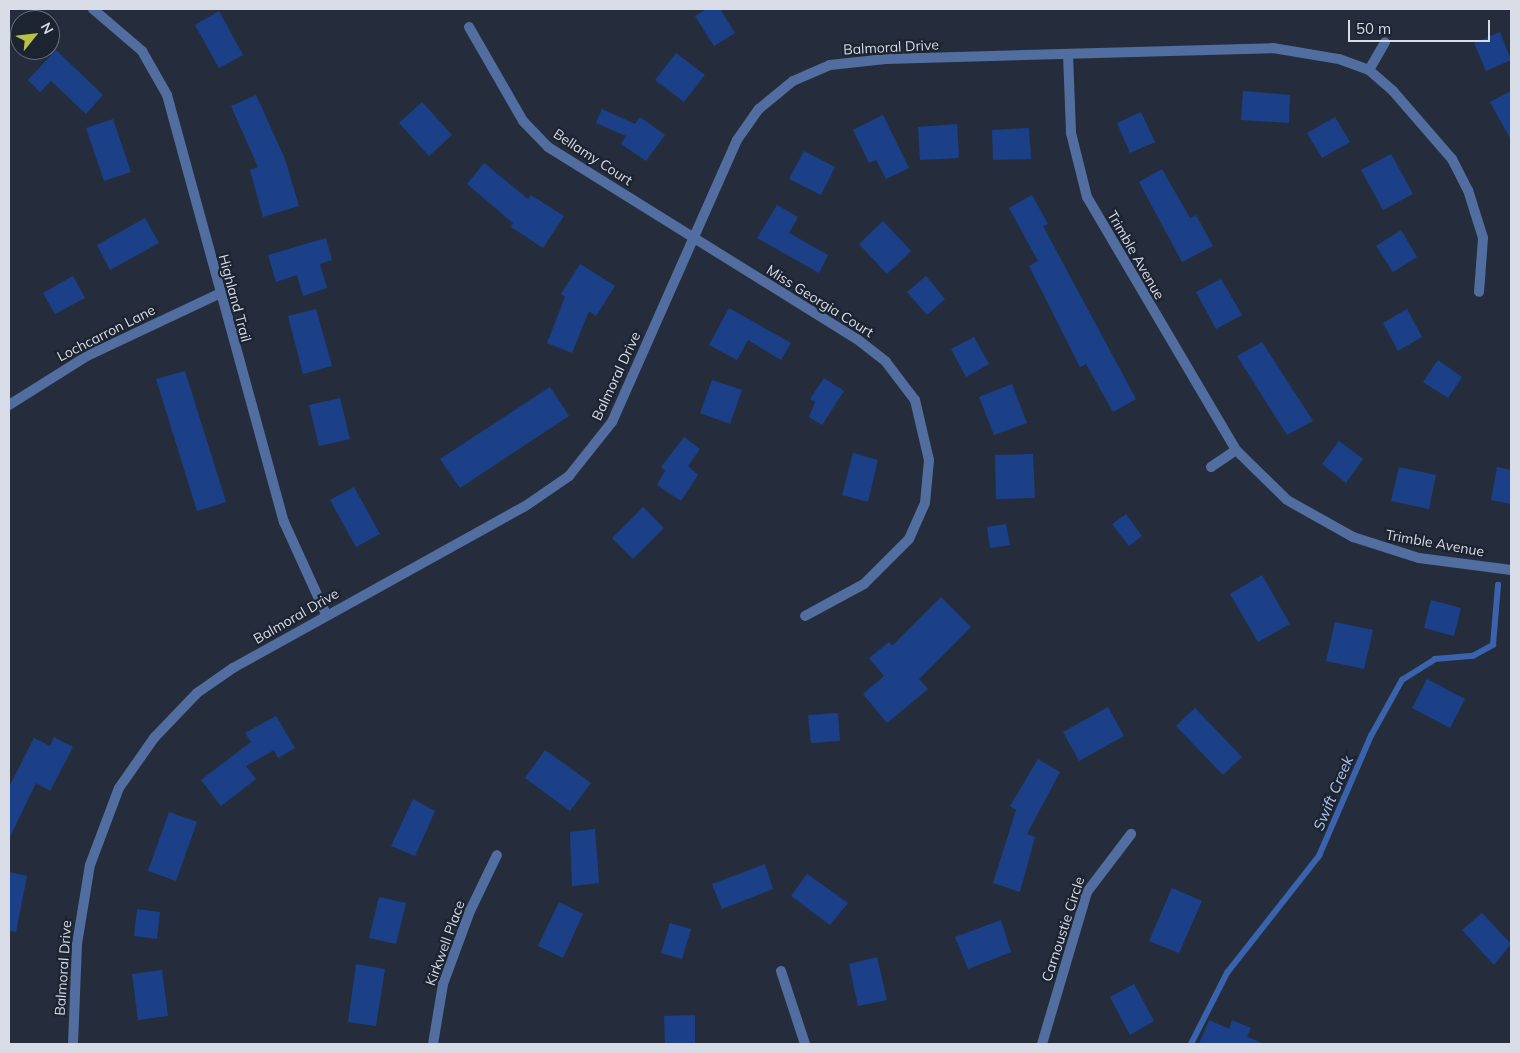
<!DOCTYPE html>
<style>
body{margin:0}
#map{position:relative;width:1520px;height:1053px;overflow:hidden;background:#252d3c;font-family:Mulish,sans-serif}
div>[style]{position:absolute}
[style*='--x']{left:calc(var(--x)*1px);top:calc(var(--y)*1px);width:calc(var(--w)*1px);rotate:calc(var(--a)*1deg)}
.stream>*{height:5.5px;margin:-2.75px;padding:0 2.75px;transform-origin:2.75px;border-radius:2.75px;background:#3a62ad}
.building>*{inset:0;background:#1b4088}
.minor>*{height:10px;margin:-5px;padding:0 5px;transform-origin:5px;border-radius:5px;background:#526d9f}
span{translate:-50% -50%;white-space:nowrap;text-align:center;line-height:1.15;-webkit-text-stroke:4.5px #1c2331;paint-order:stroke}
.street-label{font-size:14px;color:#d7dce6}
.water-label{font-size:15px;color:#afc6ef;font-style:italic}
.frame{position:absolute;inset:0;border:10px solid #d7dce6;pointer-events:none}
.north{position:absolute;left:10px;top:10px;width:50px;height:50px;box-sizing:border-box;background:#1c2331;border:1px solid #676d79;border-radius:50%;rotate:61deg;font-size:14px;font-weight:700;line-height:20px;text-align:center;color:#d7dce6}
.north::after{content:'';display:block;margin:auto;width:18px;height:22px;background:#bac045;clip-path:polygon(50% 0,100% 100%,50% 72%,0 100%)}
.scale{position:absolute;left:1348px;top:20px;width:142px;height:22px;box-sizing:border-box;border:2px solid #d7dce6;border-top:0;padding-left:6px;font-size:15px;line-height:18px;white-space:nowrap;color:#d7dce6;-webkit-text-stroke:4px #1c2331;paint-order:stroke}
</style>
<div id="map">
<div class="stream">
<div style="--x:1191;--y:1044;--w:80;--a:-63.1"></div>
<div style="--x:1227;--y:973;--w:149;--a:-51.8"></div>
<div style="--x:1319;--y:856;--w:131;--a:-66.6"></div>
<div style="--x:1371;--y:736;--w:64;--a:-61"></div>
<div style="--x:1402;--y:680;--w:39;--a:-32"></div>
<div style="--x:1435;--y:659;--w:38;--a:-5"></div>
<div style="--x:1473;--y:656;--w:23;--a:-29"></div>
<div style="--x:1493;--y:645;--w:60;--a:-85.2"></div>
</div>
<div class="building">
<div style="clip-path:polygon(707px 9px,720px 9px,735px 33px,714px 46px,695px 16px)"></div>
<div style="clip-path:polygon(219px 11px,243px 55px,219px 68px,195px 25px)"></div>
<div style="clip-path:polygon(1500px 32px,1511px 60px,1486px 71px,1474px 43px)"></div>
<div style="clip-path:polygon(56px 50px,103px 95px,86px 114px,51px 81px,40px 92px,28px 80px)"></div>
<div style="clip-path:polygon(676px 53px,705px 75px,684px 102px,655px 80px)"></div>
<div style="clip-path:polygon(1243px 91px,1290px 95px,1289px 123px,1241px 120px)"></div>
<div style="clip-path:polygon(1511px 91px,1511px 140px,1490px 102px)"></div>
<div style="clip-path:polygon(256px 95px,285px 159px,299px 206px,263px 217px,250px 170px,258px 167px,231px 106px)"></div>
<div style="clip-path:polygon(422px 102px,452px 135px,429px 156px,399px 123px)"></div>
<div style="clip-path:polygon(602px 109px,635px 124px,640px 117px,665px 135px,646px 161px,621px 144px,626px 136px,596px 123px)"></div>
<div style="clip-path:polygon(1141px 112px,1155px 142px,1130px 153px,1117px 123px)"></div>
<div style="clip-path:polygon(883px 115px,909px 168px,886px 179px,876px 160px,869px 163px,853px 130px)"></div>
<div style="clip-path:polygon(1335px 117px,1350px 142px,1322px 158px,1307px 133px)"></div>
<div style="clip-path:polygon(113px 119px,131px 172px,104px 181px,86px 128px)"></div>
<div style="clip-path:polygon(957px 124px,959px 158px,920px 160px,918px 127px)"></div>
<div style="clip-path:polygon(1029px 128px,1031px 159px,993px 160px,992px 130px)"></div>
<div style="clip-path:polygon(804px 151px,835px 167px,821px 195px,789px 179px)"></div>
<div style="clip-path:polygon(1391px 154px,1413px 194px,1383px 210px,1361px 170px)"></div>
<div style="clip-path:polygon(484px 163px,528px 199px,531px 195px,564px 216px,543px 248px,511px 227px,513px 223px,467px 184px)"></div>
<div style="clip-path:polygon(1162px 169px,1190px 218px,1196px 215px,1213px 246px,1182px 262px,1139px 182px)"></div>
<div style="clip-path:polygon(1032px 195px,1048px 224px,1043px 226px,1136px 399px,1113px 412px,1086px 364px,1080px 367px,1029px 266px,1038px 261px,1009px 208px)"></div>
<div style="clip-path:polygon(777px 205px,798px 217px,789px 233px,828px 255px,819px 273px,757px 238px)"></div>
<div style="clip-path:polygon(145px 218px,159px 243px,110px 270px,97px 245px)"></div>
<div style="clip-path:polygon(883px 221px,911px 251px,887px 274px,859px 244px)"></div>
<div style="clip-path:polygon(1401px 230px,1417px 257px,1393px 272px,1376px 246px)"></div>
<div style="clip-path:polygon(326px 238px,332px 260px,320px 264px,327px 288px,303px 296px,297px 275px,276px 282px,268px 255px)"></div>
<div style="clip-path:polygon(580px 264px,615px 286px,596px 316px,589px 311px,572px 353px,547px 343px,565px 297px,561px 294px)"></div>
<div style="clip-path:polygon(73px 276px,85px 298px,55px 314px,43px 293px)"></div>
<div style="clip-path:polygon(926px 276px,945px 299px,927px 315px,907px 292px)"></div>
<div style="clip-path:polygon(1221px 279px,1242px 315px,1216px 329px,1196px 292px)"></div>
<div style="clip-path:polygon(729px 308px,791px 343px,781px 360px,748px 340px,737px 360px,709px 345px)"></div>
<div style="clip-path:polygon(316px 309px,332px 366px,303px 374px,288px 316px)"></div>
<div style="clip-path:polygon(1407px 309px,1422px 337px,1398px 351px,1383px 323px)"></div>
<div style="clip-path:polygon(974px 337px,989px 364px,966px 377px,951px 349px)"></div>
<div style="clip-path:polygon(1262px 342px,1313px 421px,1287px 435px,1237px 356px)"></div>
<div style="clip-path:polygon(1438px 360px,1462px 377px,1448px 398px,1423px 382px)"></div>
<div style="clip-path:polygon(185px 371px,226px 502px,197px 511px,156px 379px)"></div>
<div style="clip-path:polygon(824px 378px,844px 391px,822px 425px,809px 417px,815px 402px,810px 399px)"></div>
<div style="clip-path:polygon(712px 380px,742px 390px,730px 424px,700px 413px)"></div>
<div style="clip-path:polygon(1012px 384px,1027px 423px,994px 435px,979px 397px)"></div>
<div style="clip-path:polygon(550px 387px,569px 416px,460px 488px,440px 459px)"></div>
<div style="clip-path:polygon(340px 398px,350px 439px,319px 446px,309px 405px)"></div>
<div style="clip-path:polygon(684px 437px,700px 449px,688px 466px,698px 475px,681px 501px,657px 485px,665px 471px,661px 467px)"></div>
<div style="clip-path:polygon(1339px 441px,1363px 459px,1346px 483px,1322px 464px)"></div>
<div style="clip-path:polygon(853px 453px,878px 460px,868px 502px,842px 495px)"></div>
<div style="clip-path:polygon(1033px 454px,1035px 498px,996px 499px,995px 455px)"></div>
<div style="clip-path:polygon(1399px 467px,1436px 475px,1429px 509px,1391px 501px)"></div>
<div style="clip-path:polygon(1497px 467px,1511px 470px,1511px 504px,1491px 500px)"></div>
<div style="clip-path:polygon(354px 487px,380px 534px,356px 547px,330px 500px)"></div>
<div style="clip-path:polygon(643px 507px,664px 528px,633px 559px,612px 538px)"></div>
<div style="clip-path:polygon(1126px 514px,1142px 536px,1129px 546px,1112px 524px)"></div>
<div style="clip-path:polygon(1006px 524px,1010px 545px,990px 548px,987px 527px)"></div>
<div style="clip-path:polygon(1262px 575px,1290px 624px,1258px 642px,1230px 594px)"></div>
<div style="clip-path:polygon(941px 597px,971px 627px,919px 679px,928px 689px,887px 723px,863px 694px,884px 676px,869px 658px,889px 642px,892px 646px)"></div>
<div style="clip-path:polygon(1431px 600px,1461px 608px,1454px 636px,1424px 628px)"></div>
<div style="clip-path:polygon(1335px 622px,1373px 630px,1364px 669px,1326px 661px)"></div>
<div style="clip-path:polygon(1427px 679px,1465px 699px,1450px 728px,1412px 708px)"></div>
<div style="clip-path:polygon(1108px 707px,1124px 736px,1079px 761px,1063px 732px)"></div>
<div style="clip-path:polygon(1195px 708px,1242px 757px,1223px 775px,1176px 726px)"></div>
<div style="clip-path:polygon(838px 713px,840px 741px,811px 743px,808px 715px)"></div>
<div style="clip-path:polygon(276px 716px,295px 748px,278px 758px,274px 750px,246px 766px,256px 779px,221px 806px,201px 780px,251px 742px,245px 733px)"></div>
<div style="clip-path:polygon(54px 737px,73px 747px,50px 791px,36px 783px,9px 839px,9px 787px,34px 738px,50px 746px)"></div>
<div style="clip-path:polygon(545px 750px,591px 783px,570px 811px,525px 778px)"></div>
<div style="clip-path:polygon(1038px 759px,1060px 772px,1027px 834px,1035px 837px,1020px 892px,993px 883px,1016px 810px,1010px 806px)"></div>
<div style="clip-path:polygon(413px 799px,435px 811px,415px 856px,391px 846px)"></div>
<div style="clip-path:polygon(169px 812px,197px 822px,176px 881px,148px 871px)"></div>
<div style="clip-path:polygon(595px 829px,599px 883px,572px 886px,570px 832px)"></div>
<div style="clip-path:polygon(765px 864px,773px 889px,722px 909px,712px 884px)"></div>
<div style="clip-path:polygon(9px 872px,27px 876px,16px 932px,9px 931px)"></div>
<div style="clip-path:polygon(807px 874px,848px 903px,830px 925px,791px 896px)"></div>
<div style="clip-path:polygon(1172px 888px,1202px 901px,1179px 953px,1149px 941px)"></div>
<div style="clip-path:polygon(379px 897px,406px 903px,396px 944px,369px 938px)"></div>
<div style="clip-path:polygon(559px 902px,583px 914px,563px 958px,538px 946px)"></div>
<div style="clip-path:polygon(137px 909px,160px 912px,157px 939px,134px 936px)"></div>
<div style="clip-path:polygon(1482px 913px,1511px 944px,1494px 965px,1462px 930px)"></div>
<div style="clip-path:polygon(1001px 920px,1011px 952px,968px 969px,955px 937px)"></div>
<div style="clip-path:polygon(670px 923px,691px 929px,682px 959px,661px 953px)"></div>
<div style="clip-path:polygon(877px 957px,887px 1000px,858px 1006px,849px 964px)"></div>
<div style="clip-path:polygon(356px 964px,385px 969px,376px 1026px,348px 1022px)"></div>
<div style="clip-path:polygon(162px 970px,168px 1016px,138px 1020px,132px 974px)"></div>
<div style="clip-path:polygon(1134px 984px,1154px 1021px,1130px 1035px,1110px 997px)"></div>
<div style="clip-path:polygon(695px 1015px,695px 1044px,665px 1044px,664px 1016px)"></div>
<div style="clip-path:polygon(1209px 1020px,1229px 1029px,1232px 1020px,1251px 1028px,1247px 1037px,1265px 1044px,1199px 1044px)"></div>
</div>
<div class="minor">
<div style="--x:93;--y:9;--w:65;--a:40.6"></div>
<div style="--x:142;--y:51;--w:51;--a:60.4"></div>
<div style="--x:167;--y:95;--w:443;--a:74.7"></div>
<div style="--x:284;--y:522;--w:101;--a:65.5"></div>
<div style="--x:469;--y:27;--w:108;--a:60.1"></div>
<div style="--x:523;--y:121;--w:36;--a:46"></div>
<div style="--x:548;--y:147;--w:364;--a:31.9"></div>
<div style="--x:857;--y:339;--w:37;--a:38"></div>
<div style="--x:886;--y:362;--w:48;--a:52.7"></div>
<div style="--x:915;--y:400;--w:62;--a:76.9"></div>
<div style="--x:929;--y:460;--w:43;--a:95.3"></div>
<div style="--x:925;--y:503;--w:39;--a:114"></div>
<div style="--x:909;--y:539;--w:64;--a:135"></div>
<div style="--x:864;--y:584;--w:67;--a:151.5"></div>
<div style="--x:1068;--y:54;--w:79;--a:87.8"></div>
<div style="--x:1071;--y:133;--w:66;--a:76"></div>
<div style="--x:1087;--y:197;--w:294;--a:59.5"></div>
<div style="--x:1236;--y:450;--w:71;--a:44.4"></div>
<div style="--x:1287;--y:500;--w:76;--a:29.3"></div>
<div style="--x:1353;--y:537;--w:69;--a:17.7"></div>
<div style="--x:1419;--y:558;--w:93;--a:7.4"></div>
<div style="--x:1369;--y:70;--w:32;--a:-60"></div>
<div style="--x:9;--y:405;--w:92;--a:-32.1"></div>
<div style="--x:87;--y:356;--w:146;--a:-25.2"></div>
<div style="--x:1211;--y:467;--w:30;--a:-34"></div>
<div style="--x:781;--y:971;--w:77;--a:71.8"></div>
<div style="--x:73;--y:1044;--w:100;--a:-87.7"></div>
<div style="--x:77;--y:944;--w:80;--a:-80.7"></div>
<div style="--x:90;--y:865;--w:82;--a:-69.4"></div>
<div style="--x:119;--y:788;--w:61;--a:-55"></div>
<div style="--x:154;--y:738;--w:62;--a:-46.3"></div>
<div style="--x:197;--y:693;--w:44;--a:-34.8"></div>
<div style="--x:233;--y:668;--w:333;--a:-29"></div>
<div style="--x:524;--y:507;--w:55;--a:-34.6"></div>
<div style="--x:569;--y:476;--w:69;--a:-51.5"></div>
<div style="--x:612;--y:422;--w:308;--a:-66.1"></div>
<div style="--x:737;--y:140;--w:38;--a:-55"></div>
<div style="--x:759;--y:109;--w:44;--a:-39.5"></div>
<div style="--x:793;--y:81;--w:40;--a:-23.4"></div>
<div style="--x:830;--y:65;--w:56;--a:-6.1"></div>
<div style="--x:886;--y:59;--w:387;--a:-1.6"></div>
<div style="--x:1273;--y:48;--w:67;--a:9.5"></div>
<div style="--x:1339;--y:59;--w:32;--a:20"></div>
<div style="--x:1369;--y:70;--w:32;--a:41"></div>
<div style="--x:1393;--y:91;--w:90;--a:49.1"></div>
<div style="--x:1452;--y:159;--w:35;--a:63"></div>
<div style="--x:1468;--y:190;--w:50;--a:72.6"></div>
<div style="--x:1483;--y:238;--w:54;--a:94.2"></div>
<div style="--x:433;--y:1044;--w:61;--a:-80.5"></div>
<div style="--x:443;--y:984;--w:78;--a:-69.7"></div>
<div style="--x:470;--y:911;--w:62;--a:-64.3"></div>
<div style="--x:1042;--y:1044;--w:159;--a:-73.5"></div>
<div style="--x:1087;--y:892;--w:73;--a:-52.8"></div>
</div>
<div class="street-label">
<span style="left:891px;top:47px;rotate:-3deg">Balmoral Drive</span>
<span style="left:593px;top:157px;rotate:33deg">Bellamy Court</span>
<span style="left:1136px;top:255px;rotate:60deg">Trimble Avenue</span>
<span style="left:235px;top:298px;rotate:75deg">Highland Trail</span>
<span style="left:820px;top:301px;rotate:32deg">Miss Georgia Court</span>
<span style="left:106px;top:333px;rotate:-27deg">Lochcarron Lane</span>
<span style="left:616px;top:376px;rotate:-65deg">Balmoral Drive</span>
<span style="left:1435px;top:543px;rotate:10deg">Trimble Avenue</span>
<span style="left:296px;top:616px;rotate:-30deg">Balmoral Drive</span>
<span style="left:1063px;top:929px;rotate:-72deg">Carnoustie Circle</span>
<span style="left:445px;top:943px;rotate:-70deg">Kirkwell Place</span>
<span style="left:63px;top:968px;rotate:-86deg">Balmoral Drive</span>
</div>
<div class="water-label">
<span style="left:1333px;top:793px;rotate:-67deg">Swift Creek</span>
</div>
<div class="frame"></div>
<div class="north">N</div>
<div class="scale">50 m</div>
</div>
